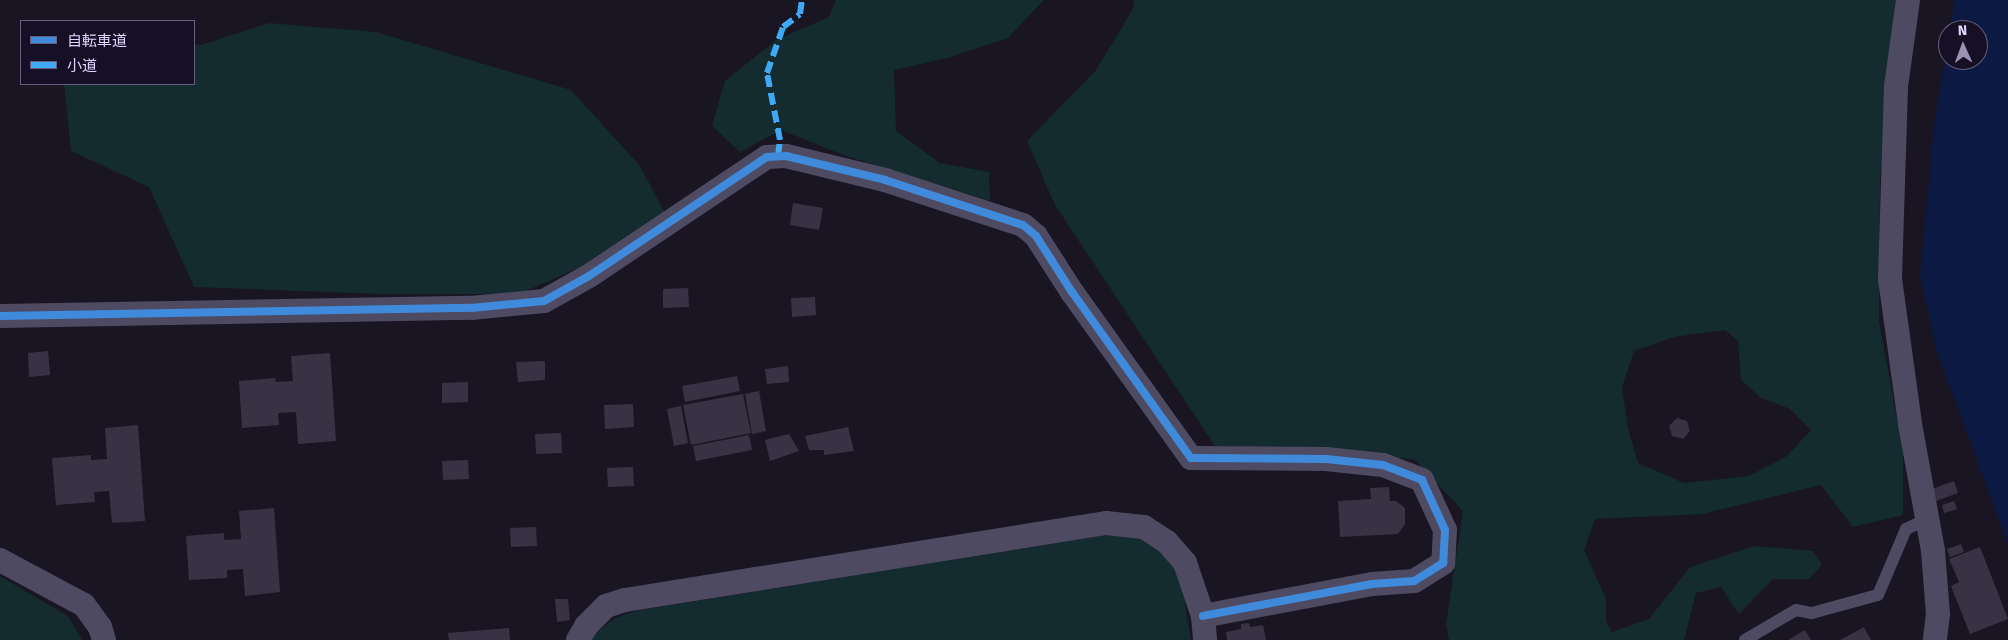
<!DOCTYPE html>
<meta charset="utf-8">
<style>
body{margin:0}
#map{position:relative;width:2008px;height:640px;overflow:hidden;background:#191522;font-family:"Fira Sans","Noto Sans JP",sans-serif}
div>[style]{position:absolute}
[style*='--x']{left:calc(var(--x)*1px);top:calc(var(--y)*1px);width:calc(var(--w)*1px);rotate:calc(var(--a)*1deg)}
.green>*{inset:0;background:#142b2f}
.water>*{inset:0;background:#0c1942}
.building>*{inset:0;background:#383344}
.service>*{height:12px;margin:-6px;padding:0 6px;transform-origin:6px;border-radius:6px;background:#4e4a62}
.minor>*{height:24px;margin:-12px;padding:0 12px;transform-origin:12px;border-radius:12px;background:#4e4a62}
.quiet>*{height:6px;margin-top:-3px;transform-origin:0;background:repeating-linear-gradient(90deg,#3fa9f5 0 12px,transparent 0 18px)}
.cycleway>*{height:8px;margin:-4px;padding:0 4px;transform-origin:4px;border-radius:4px;background:#408adc}
span{translate:-50% -50%;white-space:nowrap;text-align:center;line-height:1.15;-webkit-text-stroke:4.5px #161027;paint-order:stroke}
.legend{position:absolute;left:20px;top:20px;width:175px;height:65px;box-sizing:border-box;background:#161027;border:1px solid #665f7d;margin:0;padding:6px 9px;list-style:none;font-size:15px;color:#dfd6ff}
.legend li{display:flex;align-items:center;gap:10px;height:25px}
.legend b{width:25px;border:1px solid #665f7d}
.north{position:absolute;left:1938px;top:20px;width:50px;height:50px;box-sizing:border-box;background:#161027;border:1px solid #665f7d;border-radius:50%;rotate:358deg;font-size:14px;font-weight:700;line-height:20px;text-align:center;color:#dfd6ff}
.north::after{content:'';display:block;margin:auto;width:18px;height:22px;background:#9a92b2;clip-path:polygon(50% 0,100% 100%,50% 72%,0 100%)}
</style>
<div id="map">
<div class="green">
<div style="clip-path:polygon(836px 0,1044px 0,1008px 38px,947px 58px,894px 70px,896px 131px,940px 163px,989px 172px,990px 201px,846px 156px,781px 130px,740px 152px,712px 126px,725px 81px,776px 40px,829px 17px)"></div>
<div style="clip-path:polygon(evenodd,1134px 0,1901px 0,1889px 68px,1880px 180px,1879px 321px,1903px 451px,1903px 515px,1853px 527px,1821px 485px,1702px 514px,1595px 519px,1584px 550px,1606px 599px,1606px 621px,1612px 632px,1649px 619px,1690px 567px,1754px 546px,1813px 551px,1822px 565px,1809px 579px,1773px 579px,1739px 614px,1721px 587px,1696px 593px,1684px 640px,1449px 640px,1446px 624px,1463px 511px,1414px 459px,1215px 446px,1055px 205px,1027px 141px,1096px 70px,1133px 9px,1134px 0,1725px 330px,1738px 341px,1741px 380px,1760px 397px,1790px 409px,1811px 430px,1787px 456px,1749px 476px,1684px 483px,1638px 463px,1628px 429px,1622px 387px,1634px 351px,1674px 337px,1725px 330px)"></div>
<div style="clip-path:polygon(269px 23px,376px 32px,571px 90px,640px 166px,666px 215px,588px 264px,519px 294px,380px 294px,194px 287px,149px 187px,71px 151px,64px 84px,194px 84px,194px 44px,201px 45px)"></div>
<div style="clip-path:polygon(1103px 535px,1132px 535px,1152px 543px,1170px 560px,1181px 580px,1191px 640px,591px 640px,594px 634px,615px 618px,635px 611px)"></div>
<div style="clip-path:polygon(0 576px,68px 616px,82px 640px,0 640px)"></div>
</div>
<div class="water">
<div style="clip-path:polygon(1955px 0,2008px 0,2008px 544px,1936px 349px,1920px 275px,1935px 119px,1948px 37px,1948px 60px,1978px 60px,1978px 30px,1949px 30px)"></div>
</div>
<div class="building">
<div style="clip-path:polygon(793px 203px,823px 208px,819px 230px,790px 225px)"></div>
<div style="clip-path:polygon(688px 288px,689px 307px,663px 308px,663px 289px)"></div>
<div style="clip-path:polygon(815px 297px,816px 315px,792px 317px,791px 298px)"></div>
<div style="clip-path:polygon(48px 351px,50px 375px,29px 377px,28px 353px)"></div>
<div style="clip-path:polygon(330px 353px,336px 441px,298px 444px,296px 412px,278px 413px,279px 425px,242px 428px,239px 381px,275px 378px,276px 382px,293px 381px,291px 356px)"></div>
<div style="clip-path:polygon(545px 361px,545px 380px,518px 382px,516px 362px)"></div>
<div style="clip-path:polygon(788px 366px,789px 382px,767px 384px,765px 369px)"></div>
<div style="clip-path:polygon(737px 376px,740px 391px,685px 402px,682px 386px)"></div>
<div style="clip-path:polygon(468px 382px,468px 402px,442px 403px,442px 383px)"></div>
<div style="clip-path:polygon(759px 391px,766px 431px,752px 434px,745px 394px)"></div>
<div style="clip-path:polygon(743px 394px,751px 433px,691px 445px,683px 405px)"></div>
<div style="clip-path:polygon(633px 404px,634px 427px,605px 429px,604px 405px)"></div>
<div style="clip-path:polygon(681px 406px,688px 443px,674px 446px,667px 409px)"></div>
<div style="clip-path:polygon(1677px 418px,1687px 421px,1690px 431px,1683px 439px,1672px 436px,1669px 426px)"></div>
<div style="clip-path:polygon(138px 425px,145px 521px,112px 523px,109px 491px,94px 492px,95px 502px,56px 505px,52px 458px,91px 455px,91px 460px,107px 459px,105px 428px)"></div>
<div style="clip-path:polygon(848px 427px,854px 451px,824px 455px,824px 450px,809px 450px,805px 436px)"></div>
<div style="clip-path:polygon(561px 433px,562px 453px,536px 454px,535px 434px)"></div>
<div style="clip-path:polygon(789px 434px,799px 451px,770px 461px,765px 440px)"></div>
<div style="clip-path:polygon(749px 435px,752px 450px,696px 461px,693px 446px)"></div>
<div style="clip-path:polygon(468px 460px,469px 479px,443px 480px,442px 461px)"></div>
<div style="clip-path:polygon(633px 467px,634px 486px,608px 487px,607px 468px)"></div>
<div style="clip-path:polygon(1954px 481px,1958px 493px,1936px 501px,1932px 489px)"></div>
<div style="clip-path:polygon(1389px 487px,1390px 501px,1396px 501px,1405px 508px,1405px 524px,1398px 534px,1340px 537px,1338px 501px,1371px 499px,1370px 488px)"></div>
<div style="clip-path:polygon(1954px 501px,1957px 509px,1944px 513px,1942px 505px)"></div>
<div style="clip-path:polygon(274px 508px,280px 592px,245px 596px,243px 569px,227px 570px,227px 578px,189px 580px,186px 536px,224px 533px,224px 540px,241px 539px,239px 511px)"></div>
<div style="clip-path:polygon(536px 527px,537px 546px,511px 547px,510px 528px)"></div>
<div style="clip-path:polygon(1961px 544px,1964px 552px,1950px 557px,1947px 549px)"></div>
<div style="clip-path:polygon(1980px 547px,2008px 619px,1970px 634px,1951px 586px,1959px 582px,1949px 559px)"></div>
<div style="clip-path:polygon(555px 599px,568px 599px,570px 620px,557px 622px)"></div>
<div style="clip-path:polygon(1249px 623px,1250px 627px,1263px 625px,1266px 640px,1227px 640px,1226px 632px,1241px 629px,1241px 624px)"></div>
<div style="clip-path:polygon(1864px 627px,1871px 640px,1840px 640px)"></div>
<div style="clip-path:polygon(509px 628px,510px 640px,449px 640px,448px 633px)"></div>
<div style="clip-path:polygon(1805px 630px,1811px 640px,1788px 640px)"></div>
</div>
<div class="service">
<div style="--x:1745;--y:640;--w:59;--a:-30.5"></div>
<div style="--x:1796;--y:610;--w:16;--a:11"></div>
<div style="--x:1812;--y:613;--w:68;--a:-15.3"></div>
<div style="--x:1878;--y:595;--w:72;--a:-67"></div>
<div style="--x:1906;--y:529;--w:23;--a:-25"></div>
</div>
<div class="minor">
<div style="--x:1908;--y:0;--w:88;--a:97.9"></div>
<div style="--x:1896;--y:87;--w:192;--a:91.8"></div>
<div style="--x:1890;--y:279;--w:146;--a:82.1"></div>
<div style="--x:1910;--y:424;--w:129;--a:79.7"></div>
<div style="--x:1933;--y:551;--w:63;--a:85.5"></div>
<div style="--x:1938;--y:614;--w:26;--a:97"></div>
<div style="--x:0;--y:316;--w:471;--a:-1"></div>
<div style="--x:471;--y:308;--w:73;--a:-5.5"></div>
<div style="--x:544;--y:301;--w:51;--a:-29.1"></div>
<div style="--x:589;--y:276;--w:214;--a:-33.8"></div>
<div style="--x:767;--y:157;--w:19;--a:-3"></div>
<div style="--x:786;--y:156;--w:102;--a:13.6"></div>
<div style="--x:885;--y:180;--w:145;--a:18.1"></div>
<div style="--x:1023;--y:225;--w:17;--a:40"></div>
<div style="--x:1036;--y:236;--w:67;--a:57.3"></div>
<div style="--x:1072;--y:292;--w:204;--a:54.4"></div>
<div style="--x:1191;--y:458;--w:135;--a:0.4"></div>
<div style="--x:1326;--y:459;--w:57;--a:6"></div>
<div style="--x:1383;--y:465;--w:42;--a:21"></div>
<div style="--x:1422;--y:480;--w:55;--a:65.3"></div>
<div style="--x:1445;--y:530;--w:33;--a:93"></div>
<div style="--x:1443;--y:563;--w:34;--a:148"></div>
<div style="--x:1414;--y:581;--w:42;--a:175.9"></div>
<div style="--x:1372;--y:584;--w:172;--a:169.3"></div>
<div style="--x:0;--y:560;--w:95;--a:28.2"></div>
<div style="--x:84;--y:605;--w:27;--a:54"></div>
<div style="--x:100;--y:627;--w:14;--a:73"></div>
<div style="--x:578;--y:640;--w:16;--a:-60"></div>
<div style="--x:586;--y:626;--w:28;--a:-45"></div>
<div style="--x:606;--y:606;--w:20;--a:-18"></div>
<div style="--x:625;--y:600;--w:487;--a:-9.1"></div>
<div style="--x:1106;--y:523;--w:38;--a:6"></div>
<div style="--x:1144;--y:527;--w:27;--a:33"></div>
<div style="--x:1167;--y:542;--w:28;--a:49"></div>
<div style="--x:1185;--y:563;--w:56;--a:71.2"></div>
<div style="--x:1203;--y:616;--w:24;--a:85"></div>
</div>
<div class="quiet">
<div style="--x:778;--y:156;--w:16;--a:-83"></div>
<div style="--x:780;--y:140;--w:68;--a:-101"></div>
<div style="--x:767;--y:73;--w:49;--a:-70.8"></div>
<div style="--x:783;--y:27;--w:21;--a:-37"></div>
<div style="--x:800;--y:14;--w:14;--a:-82"></div>
</div>
<div class="cycleway">
<div style="--x:0;--y:316;--w:471;--a:-1"></div>
<div style="--x:471;--y:308;--w:73;--a:-5.5"></div>
<div style="--x:544;--y:301;--w:51;--a:-29.1"></div>
<div style="--x:589;--y:276;--w:214;--a:-33.8"></div>
<div style="--x:767;--y:157;--w:19;--a:-3"></div>
<div style="--x:786;--y:156;--w:102;--a:13.6"></div>
<div style="--x:885;--y:180;--w:145;--a:18.1"></div>
<div style="--x:1023;--y:225;--w:17;--a:40"></div>
<div style="--x:1036;--y:236;--w:67;--a:57.3"></div>
<div style="--x:1072;--y:292;--w:204;--a:54.4"></div>
<div style="--x:1191;--y:458;--w:135;--a:0.4"></div>
<div style="--x:1326;--y:459;--w:57;--a:6"></div>
<div style="--x:1383;--y:465;--w:42;--a:21"></div>
<div style="--x:1422;--y:480;--w:55;--a:65.3"></div>
<div style="--x:1445;--y:530;--w:33;--a:93"></div>
<div style="--x:1443;--y:563;--w:34;--a:148"></div>
<div style="--x:1414;--y:581;--w:42;--a:175.9"></div>
<div style="--x:1372;--y:584;--w:172;--a:169.3"></div>
</div>
<ul class="legend">
<li><b style="height:6px;background:#408adc"></b>自転車道</li>
<li><b style="height:6px;background:#3fa9f5"></b>小道</li>
</ul>
<div class="north">N</div>
</div>
